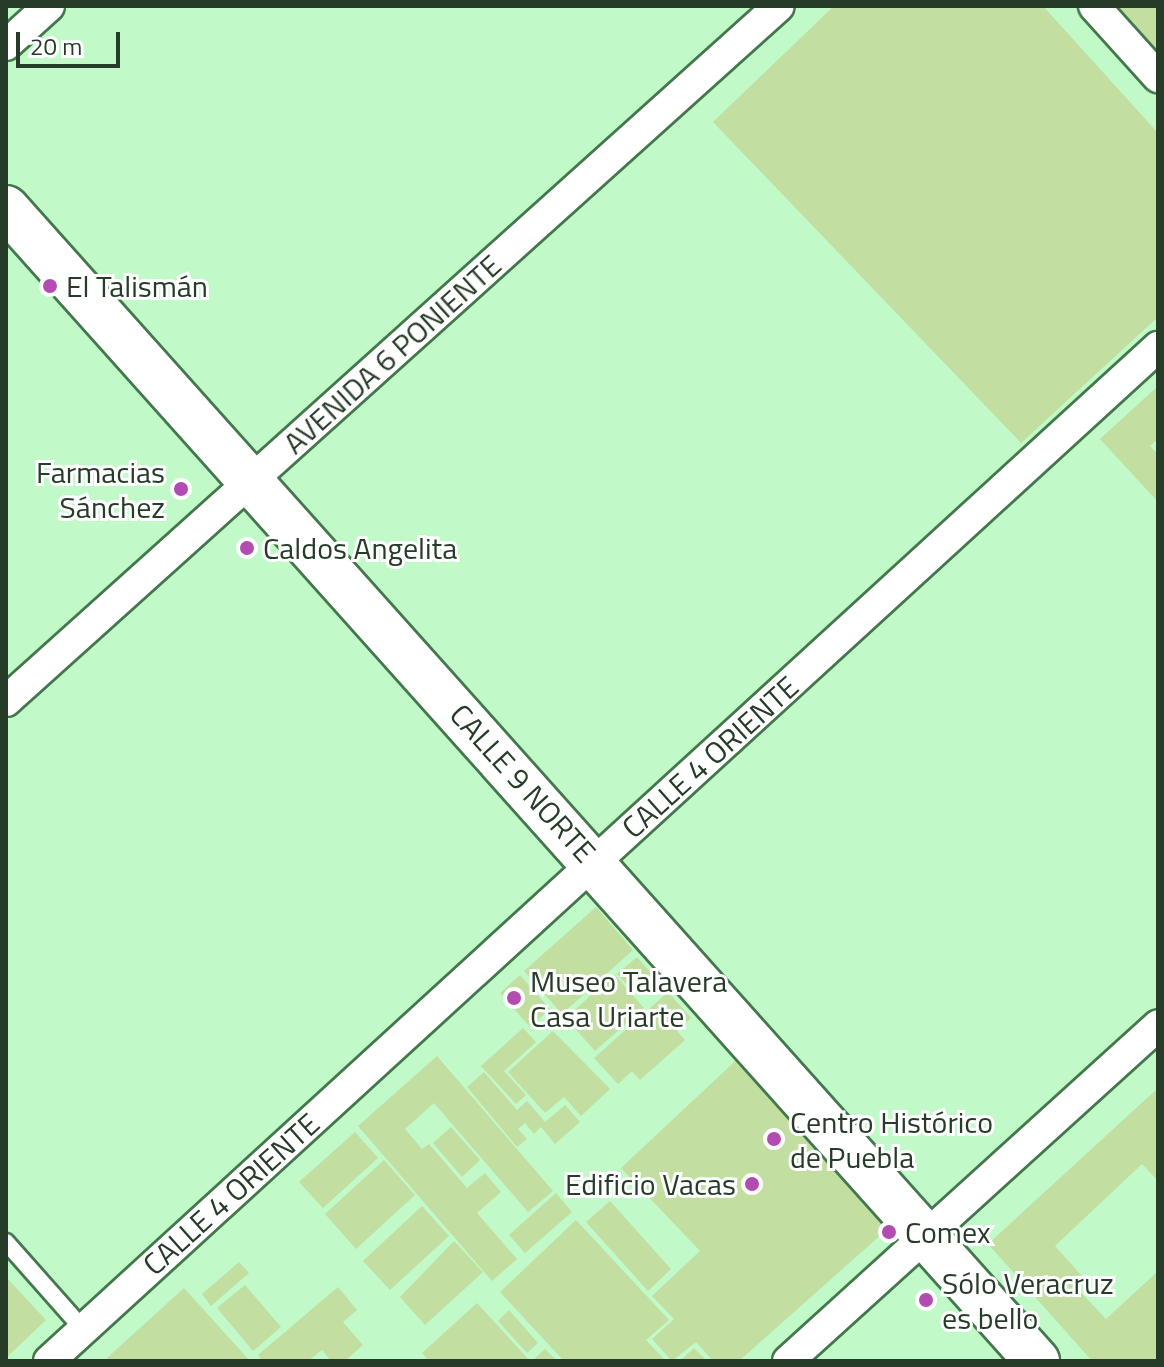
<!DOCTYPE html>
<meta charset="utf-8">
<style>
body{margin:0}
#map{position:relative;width:1164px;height:1367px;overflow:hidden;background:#c1f9c9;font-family:"Titillium Web",sans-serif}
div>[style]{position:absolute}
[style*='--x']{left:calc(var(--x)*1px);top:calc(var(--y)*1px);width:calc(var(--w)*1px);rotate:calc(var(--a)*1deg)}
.building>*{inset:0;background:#c2dea1}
.roads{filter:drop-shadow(2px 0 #44774c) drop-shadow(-2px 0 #44774c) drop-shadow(0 2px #44774c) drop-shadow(0 -2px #44774c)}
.lane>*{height:16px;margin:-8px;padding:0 8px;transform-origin:8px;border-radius:8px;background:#fff}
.street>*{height:30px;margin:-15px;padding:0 15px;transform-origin:15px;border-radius:15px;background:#fff}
.secondary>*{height:44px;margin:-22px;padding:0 22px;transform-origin:22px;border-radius:22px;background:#fff}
.dots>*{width:22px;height:22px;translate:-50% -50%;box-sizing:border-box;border:4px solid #fff;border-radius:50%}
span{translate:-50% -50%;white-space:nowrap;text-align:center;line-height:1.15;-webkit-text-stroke:6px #fff;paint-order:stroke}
.poi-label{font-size:30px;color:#263c29}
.left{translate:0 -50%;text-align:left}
.right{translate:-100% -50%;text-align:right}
.street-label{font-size:30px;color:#263c29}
.frame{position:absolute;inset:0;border:8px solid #263c29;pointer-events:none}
.scale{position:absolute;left:16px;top:32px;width:104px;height:36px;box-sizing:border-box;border:4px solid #263c29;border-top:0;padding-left:10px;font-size:24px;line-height:28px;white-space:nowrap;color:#263c29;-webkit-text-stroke:6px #fff;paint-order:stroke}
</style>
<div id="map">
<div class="building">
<div style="clip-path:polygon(834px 6px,1043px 6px,1158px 133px,1158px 317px,1021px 443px,713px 122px)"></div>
<div style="clip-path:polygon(1111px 6px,1158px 6px,1158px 62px)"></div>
<div style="clip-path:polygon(1158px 386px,1158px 439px,1150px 446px,1158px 454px,1158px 502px,1100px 439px)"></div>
<div style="clip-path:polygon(596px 907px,633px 950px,562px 1014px,524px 971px)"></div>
<div style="clip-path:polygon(637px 957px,652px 974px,633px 991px,617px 974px)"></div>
<div style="clip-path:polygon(614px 974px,644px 1008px,595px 1051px,566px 1018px)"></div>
<div style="clip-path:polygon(520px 975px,550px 1009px,530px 1027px,500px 993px)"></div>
<div style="clip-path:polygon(668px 992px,691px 1018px,677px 1031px,685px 1040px,640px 1080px,632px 1071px,618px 1084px,594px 1058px)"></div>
<div style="clip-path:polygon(523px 1028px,536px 1042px,504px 1071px,526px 1095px,516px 1104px,481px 1066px)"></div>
<div style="clip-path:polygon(553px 1031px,610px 1089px,581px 1116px,564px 1097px,545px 1113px,508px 1072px)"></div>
<div style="clip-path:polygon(747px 1050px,882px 1200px,883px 1233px,739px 1361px,713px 1361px,696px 1342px,672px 1361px,652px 1339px,674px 1319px,652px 1296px,700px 1251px,621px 1168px)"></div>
<div style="clip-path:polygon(437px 1056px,553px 1191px,528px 1212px,434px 1103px,405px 1129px,422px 1149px,429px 1144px,467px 1188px,485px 1173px,501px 1192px,477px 1213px,517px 1259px,492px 1281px,358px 1126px)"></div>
<div style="clip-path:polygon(484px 1072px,517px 1110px,527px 1101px,545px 1122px,565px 1105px,580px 1122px,555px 1144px,541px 1127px,534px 1134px,525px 1123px,518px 1129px,527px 1139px,517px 1147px,467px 1087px)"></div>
<div style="clip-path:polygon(1158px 1088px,1158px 1181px,1142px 1164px,1055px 1246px,1082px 1276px,1073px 1284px,1106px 1319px,1158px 1271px,1158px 1361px,1092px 1361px,988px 1244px)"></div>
<div style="clip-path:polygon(451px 1127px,480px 1160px,462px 1177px,433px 1143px)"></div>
<div style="clip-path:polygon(355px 1132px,378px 1158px,323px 1208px,299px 1182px)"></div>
<div style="clip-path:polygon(384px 1160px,415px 1195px,356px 1249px,325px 1214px)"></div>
<div style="clip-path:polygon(556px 1193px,572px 1212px,525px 1253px,509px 1235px)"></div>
<div style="clip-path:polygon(610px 1201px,671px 1269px,648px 1291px,586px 1222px)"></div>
<div style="clip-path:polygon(422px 1206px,449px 1236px,390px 1290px,363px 1261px)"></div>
<div style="clip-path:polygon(576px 1220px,669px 1320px,646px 1340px,666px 1361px,564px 1361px,500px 1292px)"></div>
<div style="clip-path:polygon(454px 1241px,483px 1272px,425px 1325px,400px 1297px)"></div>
<div style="clip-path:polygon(239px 1262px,249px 1273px,211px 1306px,202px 1294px)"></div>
<div style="clip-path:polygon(6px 1277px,46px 1320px,6px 1358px)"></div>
<div style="clip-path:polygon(245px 1285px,281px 1327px,253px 1351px,217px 1308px)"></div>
<div style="clip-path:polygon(338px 1287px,357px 1310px,343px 1322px,363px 1345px,345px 1361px,331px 1361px,322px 1350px,308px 1361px,262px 1361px,258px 1355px)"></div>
<div style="clip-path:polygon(184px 1288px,250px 1361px,109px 1361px,107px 1358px)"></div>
<div style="clip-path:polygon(477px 1303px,530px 1361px,429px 1361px,422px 1353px)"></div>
<div style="clip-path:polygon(509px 1310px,538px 1343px,527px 1353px,498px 1321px)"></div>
<div style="clip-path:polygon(694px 1348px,707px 1361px,680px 1361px)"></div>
<div style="clip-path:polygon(545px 1349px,557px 1361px,532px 1361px)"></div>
</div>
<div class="roads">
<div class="lane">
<div style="--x:6;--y:1242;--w:116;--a:48.5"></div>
</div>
<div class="street">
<div style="--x:1094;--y:6;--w:96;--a:48"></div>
<div style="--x:6;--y:45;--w:58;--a:-42.2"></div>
<div style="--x:6;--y:701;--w:1039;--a:-41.96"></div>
<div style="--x:49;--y:1361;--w:1503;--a:-42.44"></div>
<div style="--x:788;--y:1361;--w:500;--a:-42.2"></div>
</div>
<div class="secondary">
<div style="--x:6;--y:208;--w:1547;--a:48.2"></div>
</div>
</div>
<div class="dots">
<div style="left:50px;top:286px;background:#b24cb1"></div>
<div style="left:181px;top:489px;background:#b24cb1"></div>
<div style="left:247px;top:548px;background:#b24cb1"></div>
<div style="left:514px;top:998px;background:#b24cb1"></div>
<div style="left:774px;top:1139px;background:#b24cb1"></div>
<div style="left:752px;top:1184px;background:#b24cb1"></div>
<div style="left:889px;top:1232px;background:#b24cb1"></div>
<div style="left:926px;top:1300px;background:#b24cb1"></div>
</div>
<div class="poi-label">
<span class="left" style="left:66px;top:286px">El Talismán</span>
<span class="right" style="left:165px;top:489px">Farmacias<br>Sánchez</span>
<span class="left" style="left:263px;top:548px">Caldos Angelita</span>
<span class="left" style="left:530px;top:998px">Museo Talavera<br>Casa Uriarte</span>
<span class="left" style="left:790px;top:1139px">Centro Histórico<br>de Puebla</span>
<span class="right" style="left:736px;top:1184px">Edificio Vacas</span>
<span class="left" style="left:905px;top:1232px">Comex</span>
<span class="left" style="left:942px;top:1300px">Sólo Veracruz<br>es bello</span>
</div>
<div class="street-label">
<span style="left:392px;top:354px;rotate:-42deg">AVENIDA 6 PONIENTE</span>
<span style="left:710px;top:757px;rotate:-42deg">CALLE 4 ORIENTE</span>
<span style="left:523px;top:783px;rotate:48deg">CALLE 9 NORTE</span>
<span style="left:231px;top:1194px;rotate:-42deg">CALLE 4 ORIENTE</span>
</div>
<div class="frame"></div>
<div class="scale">20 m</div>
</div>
